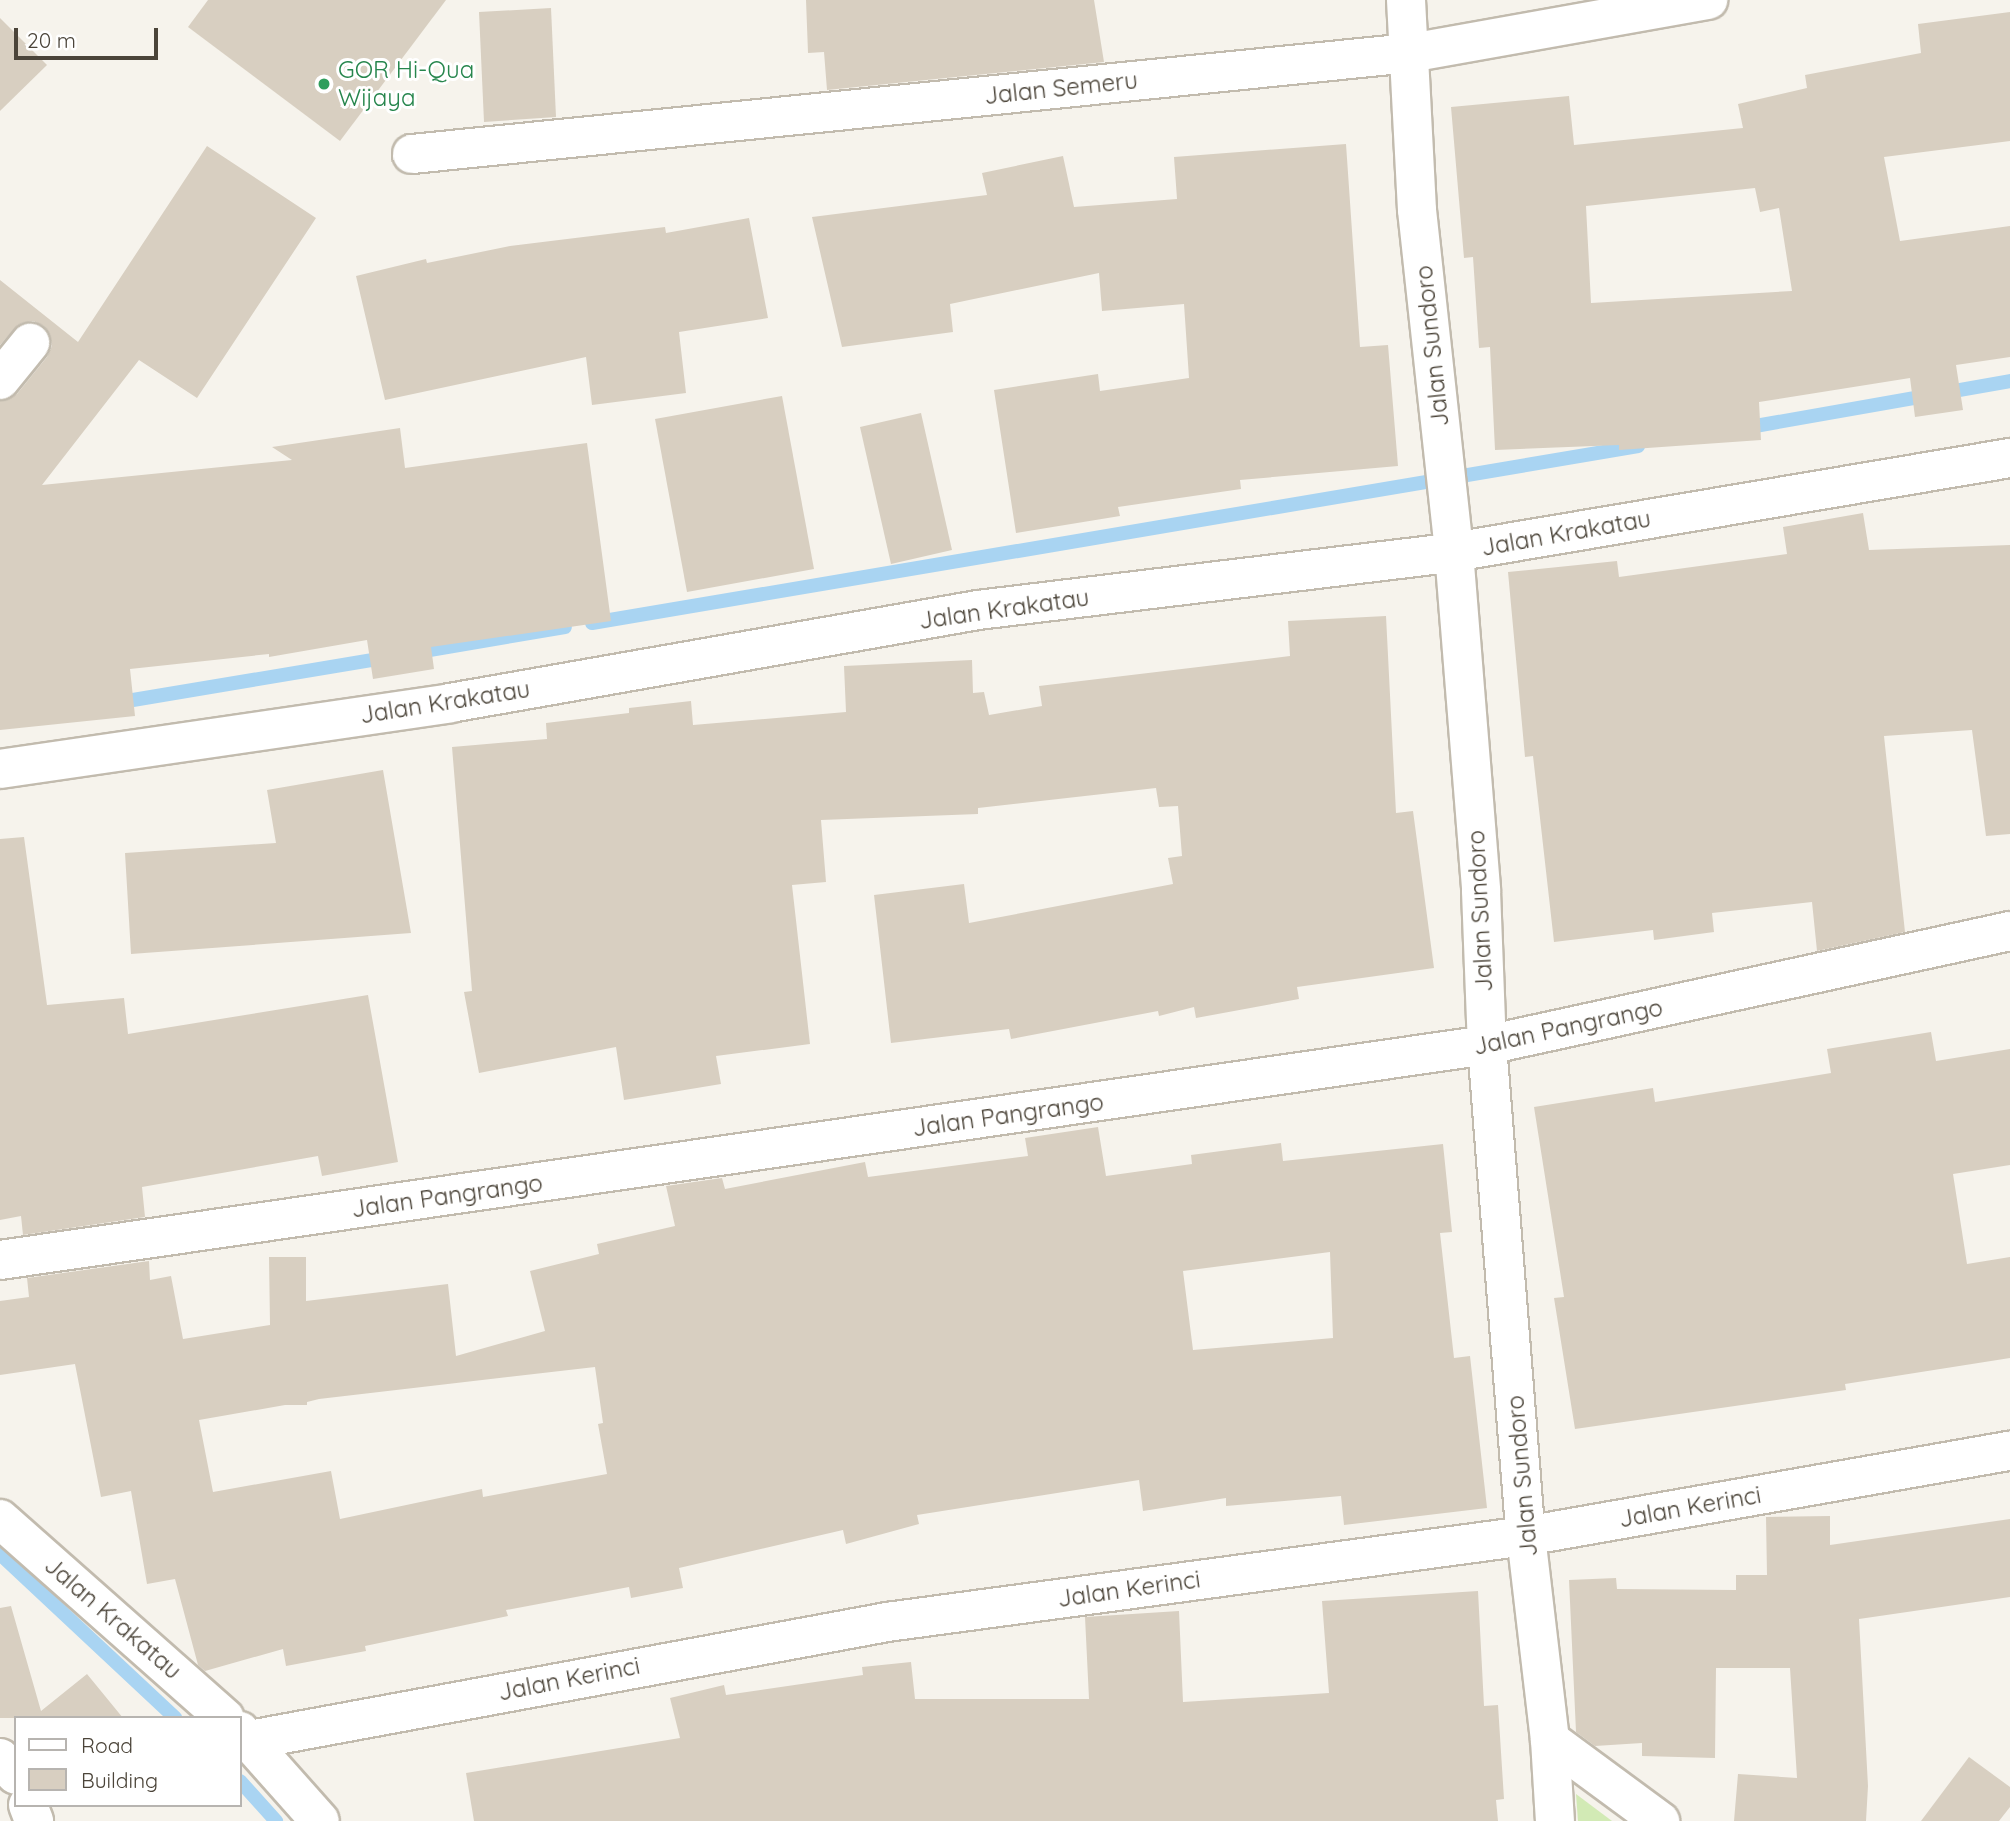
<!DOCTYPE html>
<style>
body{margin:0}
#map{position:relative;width:2010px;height:1821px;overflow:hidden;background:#f6f3ec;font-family:Quicksand,sans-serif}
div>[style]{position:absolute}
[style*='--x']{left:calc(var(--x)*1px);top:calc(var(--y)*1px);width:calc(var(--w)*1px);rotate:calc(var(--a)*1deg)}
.green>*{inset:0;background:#d2eab5}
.stream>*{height:14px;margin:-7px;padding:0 7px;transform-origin:7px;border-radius:7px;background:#a9d4f2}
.building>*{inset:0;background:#d8cfc1}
.roads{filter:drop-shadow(2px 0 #c2bbae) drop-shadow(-2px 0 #c2bbae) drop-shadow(0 2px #c2bbae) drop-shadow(0 -2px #c2bbae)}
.street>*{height:38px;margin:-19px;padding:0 19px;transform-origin:19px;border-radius:19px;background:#fff}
.dots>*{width:19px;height:19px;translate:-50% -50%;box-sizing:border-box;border:4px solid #fff;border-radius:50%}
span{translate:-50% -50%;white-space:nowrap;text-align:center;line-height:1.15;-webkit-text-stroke:6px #fff;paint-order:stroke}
.leisure-label{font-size:24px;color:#27864d}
.left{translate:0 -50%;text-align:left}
.street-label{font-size:24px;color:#4b4439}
.legend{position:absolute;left:14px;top:1716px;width:228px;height:91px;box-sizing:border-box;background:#fff;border:2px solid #b7b4b0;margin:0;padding:9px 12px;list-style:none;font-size:21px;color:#4b4439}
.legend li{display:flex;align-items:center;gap:14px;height:35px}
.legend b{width:35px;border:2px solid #b7b4b0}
.scale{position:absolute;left:14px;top:28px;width:144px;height:32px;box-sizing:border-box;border:4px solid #4b4439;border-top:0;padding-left:9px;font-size:21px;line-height:24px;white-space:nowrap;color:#4b4439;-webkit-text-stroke:5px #fff;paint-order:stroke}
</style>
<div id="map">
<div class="green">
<div style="clip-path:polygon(1576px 1794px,1612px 1821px,1578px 1821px)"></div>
</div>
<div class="stream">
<div style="--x:1744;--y:428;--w:270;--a:-10"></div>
<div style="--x:592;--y:623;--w:1061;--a:-9.6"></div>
<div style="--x:412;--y:653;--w:155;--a:-9.6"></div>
<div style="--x:115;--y:703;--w:278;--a:-9.5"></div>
<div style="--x:0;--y:1554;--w:240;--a:43.1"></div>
<div style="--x:240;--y:1781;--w:54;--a:48"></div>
</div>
<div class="building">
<div style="clip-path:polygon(208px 0,446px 0,340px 141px,188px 27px)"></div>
<div style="clip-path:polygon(806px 0,1094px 0,1104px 62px,827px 90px,824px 52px,808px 53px)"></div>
<div style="clip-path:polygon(551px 8px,556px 117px,484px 122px,479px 12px)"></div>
<div style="clip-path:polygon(evenodd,2010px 12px,2010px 141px,1884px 157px,1900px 241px,2010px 226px,2010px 357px,1956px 365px,1963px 410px,1915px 417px,1910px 378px,1759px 402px,1761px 440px,1619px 450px,1619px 445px,1495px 450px,1490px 347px,1479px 348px,1473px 257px,1464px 258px,1451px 107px,1569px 96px,1574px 145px,1743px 128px,1738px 104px,1807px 88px,1805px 75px,1921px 53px,1918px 24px,2010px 12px,1755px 188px,1760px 212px,1779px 208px,1792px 291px,1591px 303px,1586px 206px,1755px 188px)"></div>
<div style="clip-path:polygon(0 18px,47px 65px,0 111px)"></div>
<div style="clip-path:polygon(1346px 144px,1360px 347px,1388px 345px,1398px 466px,1240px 480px,1241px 489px,1118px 507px,1120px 516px,1016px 533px,994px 390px,1098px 374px,1100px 391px,1189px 378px,1184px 304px,1102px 311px,1099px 273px,950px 304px,953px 332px,842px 347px,812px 217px,987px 195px,982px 173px,1063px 156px,1074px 207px,1177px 199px,1174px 157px)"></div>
<div style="clip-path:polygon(207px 146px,316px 218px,197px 398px,139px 360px,42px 485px,292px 460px,272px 447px,400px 428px,405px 468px,587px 443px,611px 621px,431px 647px,434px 669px,373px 679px,367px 640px,269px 657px,269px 654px,130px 669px,135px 716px,0 730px,0 401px,17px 394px,47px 357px,52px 346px,50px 335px,44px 326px,33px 321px,22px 323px,14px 329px,0 345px,0 280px,78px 342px)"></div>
<div style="clip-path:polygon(749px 218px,768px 318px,679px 332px,686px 393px,592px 405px,586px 357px,385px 400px,356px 276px,426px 259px,427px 263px,510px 246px,665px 227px,666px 233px)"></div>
<div style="clip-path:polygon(782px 396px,814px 569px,687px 592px,655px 419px)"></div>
<div style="clip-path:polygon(921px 413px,952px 550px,891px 564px,860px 427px)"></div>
<div style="clip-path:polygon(1863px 513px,1869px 550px,2010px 545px,2010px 834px,1986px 836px,1972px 730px,1884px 736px,1905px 932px,1817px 951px,1812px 902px,1712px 913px,1714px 932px,1654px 940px,1653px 930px,1554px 942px,1533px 756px,1525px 757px,1508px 572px,1617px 561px,1619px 577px,1787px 554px,1783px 527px)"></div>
<div style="clip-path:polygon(1386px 616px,1396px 813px,1413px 811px,1434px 968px,1297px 987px,1299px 999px,1196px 1018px,1194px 1007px,1159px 1016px,1158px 1011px,1011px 1039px,1009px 1029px,891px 1043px,874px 895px,964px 884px,969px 923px,1173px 884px,1168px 858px,1182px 856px,1178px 806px,1159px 807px,1156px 788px,978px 808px,978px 814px,821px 820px,826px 882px,792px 885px,810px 1044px,716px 1056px,721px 1084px,624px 1100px,616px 1047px,479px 1073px,464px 992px,472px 991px,452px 747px,547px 739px,546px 723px,629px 713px,629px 708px,691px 701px,693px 725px,846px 712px,844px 666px,972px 660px,973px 693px,984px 692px,989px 715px,1042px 706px,1039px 686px,1290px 656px,1288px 621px)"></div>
<div style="clip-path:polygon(383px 770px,411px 933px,131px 954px,125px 853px,276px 843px,267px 790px)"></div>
<div style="clip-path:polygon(24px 837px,47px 1005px,124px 998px,128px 1034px,368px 995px,398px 1162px,322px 1176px,318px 1156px,142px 1187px,145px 1217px,23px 1235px,21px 1216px,0 1220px,0 839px)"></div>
<div style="clip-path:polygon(1931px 1032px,1936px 1061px,2010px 1049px,2010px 1165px,1953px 1174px,1967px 1264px,2010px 1257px,2010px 1358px,1845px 1384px,1846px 1390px,1575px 1429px,1554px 1298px,1564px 1297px,1534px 1107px,1653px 1088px,1655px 1102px,1831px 1073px,1827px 1049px)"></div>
<div style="clip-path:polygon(evenodd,1098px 1127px,1106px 1176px,1192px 1164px,1191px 1155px,1281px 1143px,1283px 1161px,1443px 1144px,1452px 1232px,1440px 1233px,1454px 1358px,1470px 1356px,1487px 1508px,1344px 1525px,1341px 1496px,1226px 1506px,1226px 1498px,1143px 1511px,1139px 1480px,917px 1515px,919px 1524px,846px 1544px,843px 1530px,679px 1568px,683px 1588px,631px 1598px,629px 1587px,506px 1610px,508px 1616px,365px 1646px,366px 1651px,286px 1666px,283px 1649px,205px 1671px,198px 1665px,175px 1579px,147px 1584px,131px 1491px,101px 1497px,75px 1364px,0 1375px,0 1301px,29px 1297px,27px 1278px,149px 1261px,150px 1280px,171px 1276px,183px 1339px,270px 1325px,269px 1257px,306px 1257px,306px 1301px,448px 1284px,456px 1356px,545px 1331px,530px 1271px,599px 1254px,597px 1244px,675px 1226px,666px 1186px,722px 1178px,725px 1189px,865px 1162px,868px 1177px,1028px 1156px,1025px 1138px,1098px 1127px,1330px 1252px,1333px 1338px,1193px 1350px,1183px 1271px,1330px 1252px,1098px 1127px,595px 1367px,603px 1423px,598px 1424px,607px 1474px,483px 1497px,482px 1489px,340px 1519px,331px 1471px,213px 1492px,199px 1420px,285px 1405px,307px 1405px,307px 1402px,319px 1399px,595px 1367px)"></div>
<div style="clip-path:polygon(1830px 1516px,1830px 1545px,2010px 1519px,2010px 1597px,1859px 1619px,1868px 1786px,1866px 1821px,1734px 1821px,1738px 1774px,1797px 1778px,1790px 1668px,1716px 1668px,1715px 1758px,1642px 1756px,1642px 1743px,1595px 1746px,1576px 1732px,1569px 1580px,1616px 1578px,1617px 1589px,1736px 1590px,1736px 1575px,1767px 1575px,1766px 1517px)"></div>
<div style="clip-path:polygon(1478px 1591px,1484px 1706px,1498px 1705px,1504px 1799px,1496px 1800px,1498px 1821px,474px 1821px,466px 1773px,680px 1738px,670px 1698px,724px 1685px,726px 1695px,863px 1675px,862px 1667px,911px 1662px,915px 1699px,1089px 1699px,1085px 1617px,1179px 1611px,1183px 1702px,1329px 1693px,1322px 1601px)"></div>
<div style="clip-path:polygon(11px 1606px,41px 1711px,87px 1674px,123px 1718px,0 1718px,0 1608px)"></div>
<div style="clip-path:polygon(1969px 1757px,2010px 1787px,2010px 1807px,1999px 1821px,1921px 1821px)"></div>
</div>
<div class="roads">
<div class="street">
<div style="--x:1406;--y:0;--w:210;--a:87"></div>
<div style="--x:1417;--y:210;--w:344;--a:83.8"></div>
<div style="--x:1454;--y:552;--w:340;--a:85.4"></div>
<div style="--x:1481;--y:891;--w:154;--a:87.8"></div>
<div style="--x:1487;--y:1045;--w:493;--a:85.5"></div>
<div style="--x:1526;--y:1536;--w:205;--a:83.3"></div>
<div style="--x:1550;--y:1740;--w:81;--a:86.5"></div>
<div style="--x:412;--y:154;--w:1003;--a:-5.78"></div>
<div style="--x:1410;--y:53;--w:303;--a:-10.1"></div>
<div style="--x:0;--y:380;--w:48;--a:-51"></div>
<div style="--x:0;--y:769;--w:455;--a:-8.3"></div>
<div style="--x:450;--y:703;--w:536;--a:-9.99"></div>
<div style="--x:978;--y:610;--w:480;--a:-6.9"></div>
<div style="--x:1454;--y:552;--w:564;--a:-9.6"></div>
<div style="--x:0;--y:1260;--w:1502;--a:-8.23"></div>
<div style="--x:1487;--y:1045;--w:535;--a:-12.3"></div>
<div style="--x:0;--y:1519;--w:300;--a:41.5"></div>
<div style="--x:240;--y:1731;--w:120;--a:48.4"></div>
<div style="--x:250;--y:1740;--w:648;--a:-10.49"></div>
<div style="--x:887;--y:1622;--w:645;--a:-7.67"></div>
<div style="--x:1526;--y:1536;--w:491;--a:-10"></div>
<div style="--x:1550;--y:1740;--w:137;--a:36.4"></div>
<div style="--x:0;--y:1758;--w:23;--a:47"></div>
<div style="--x:28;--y:1805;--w:17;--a:69"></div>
</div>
</div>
<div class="dots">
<div style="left:324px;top:84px;background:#2e9e5b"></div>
</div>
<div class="leisure-label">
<span class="left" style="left:338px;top:84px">GOR Hi-Qua<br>Wijaya</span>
</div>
<div class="street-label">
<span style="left:1061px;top:88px;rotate:-6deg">Jalan Semeru</span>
<span style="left:1432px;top:346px;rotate:-96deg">Jalan Sundoro</span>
<span style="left:1566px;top:533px;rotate:-10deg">Jalan Krakatau</span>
<span style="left:1004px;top:609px;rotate:-8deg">Jalan Krakatau</span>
<span style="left:445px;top:702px;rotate:-9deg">Jalan Krakatau</span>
<span style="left:1480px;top:911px;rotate:-93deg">Jalan Sundoro</span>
<span style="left:1568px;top:1027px;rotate:-12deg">Jalan Pangrango</span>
<span style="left:1008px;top:1115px;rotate:-8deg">Jalan Pangrango</span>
<span style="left:447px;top:1196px;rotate:-8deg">Jalan Pangrango</span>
<span style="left:1522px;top:1476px;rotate:-95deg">Jalan Sundoro</span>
<span style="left:1690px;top:1507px;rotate:-10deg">Jalan Kerinci</span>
<span style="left:1129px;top:1589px;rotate:-8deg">Jalan Kerinci</span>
<span style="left:113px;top:1618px;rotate:41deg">Jalan Krakatau</span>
<span style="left:569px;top:1679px;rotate:-11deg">Jalan Kerinci</span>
</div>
<ul class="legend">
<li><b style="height:9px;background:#fff"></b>Road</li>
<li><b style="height:19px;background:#d8cfc1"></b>Building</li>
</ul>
<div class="scale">20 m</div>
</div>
